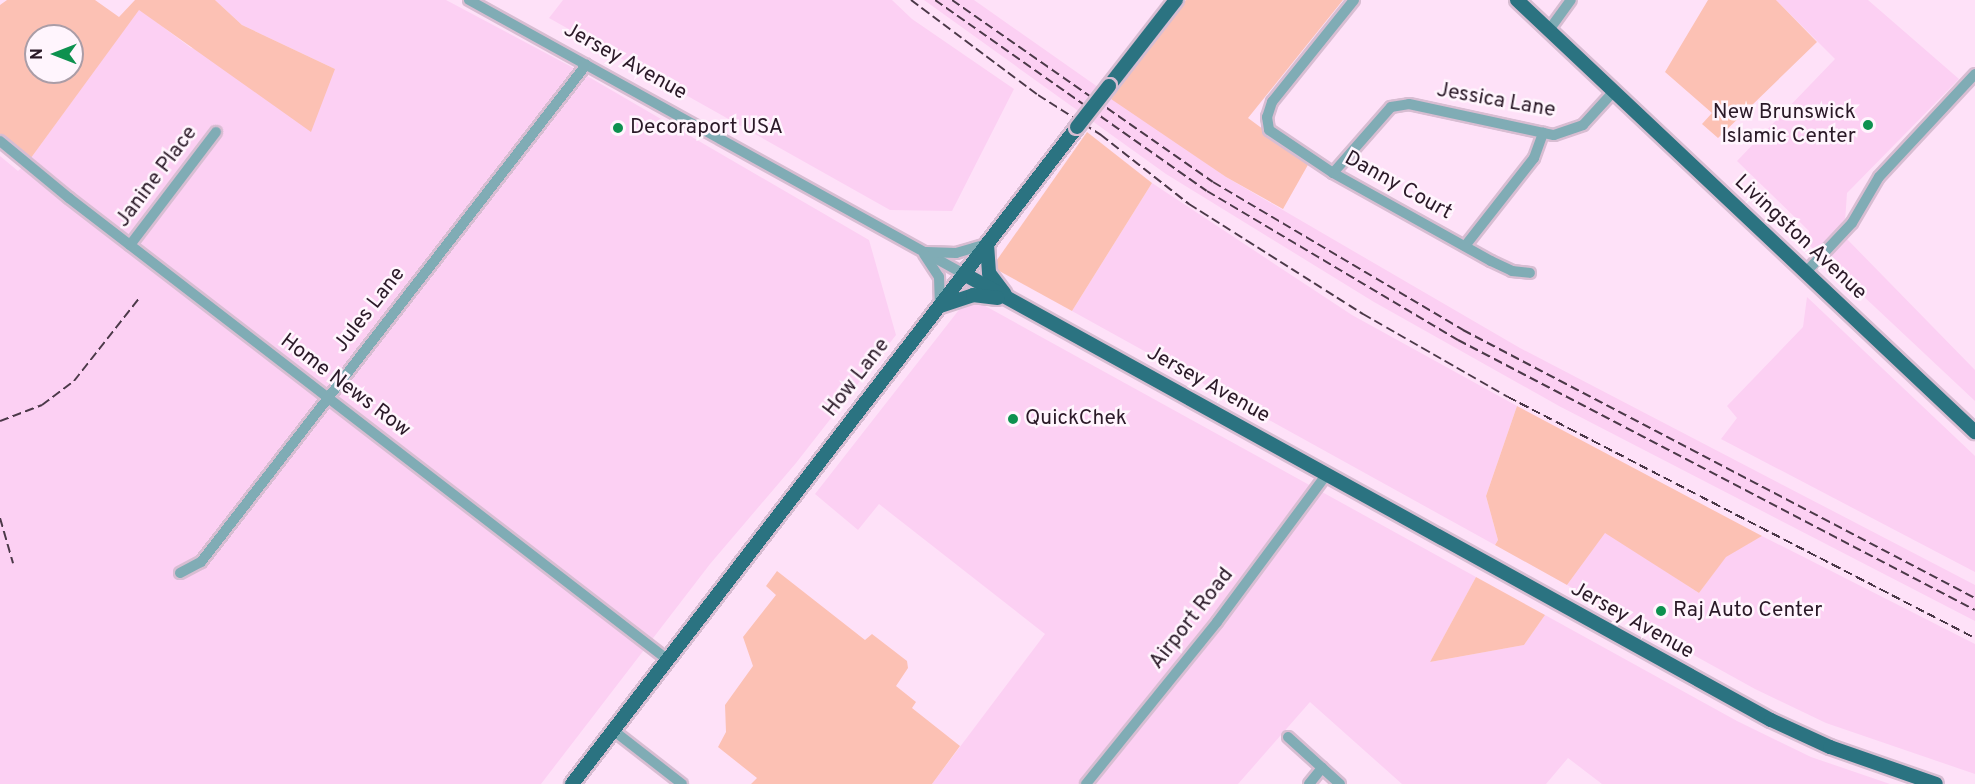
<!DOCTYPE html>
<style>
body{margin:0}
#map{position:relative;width:1975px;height:784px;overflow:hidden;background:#fee1f8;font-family:Overpass,sans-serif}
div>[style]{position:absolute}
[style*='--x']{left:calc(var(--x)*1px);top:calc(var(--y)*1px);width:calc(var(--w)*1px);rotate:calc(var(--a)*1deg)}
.built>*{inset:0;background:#fcd0f3}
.green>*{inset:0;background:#fcc1b4}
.roads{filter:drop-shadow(2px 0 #d8bdd2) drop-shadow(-2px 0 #d8bdd2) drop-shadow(0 2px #d8bdd2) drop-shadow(0 -2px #d8bdd2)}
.minor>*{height:10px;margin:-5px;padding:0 5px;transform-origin:5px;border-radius:5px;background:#80acb5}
.major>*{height:14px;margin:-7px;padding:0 7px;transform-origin:7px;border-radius:7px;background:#2b7381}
.rail>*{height:2px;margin-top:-1px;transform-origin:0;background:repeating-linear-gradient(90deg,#4b3848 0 9px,transparent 0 13.5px)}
.bridges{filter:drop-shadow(2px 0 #d8bdd2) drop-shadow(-2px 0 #d8bdd2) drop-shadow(0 2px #d8bdd2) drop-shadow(0 -2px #d8bdd2)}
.major-bridge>*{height:14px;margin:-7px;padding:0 7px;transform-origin:7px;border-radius:7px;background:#2b7381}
.dots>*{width:16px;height:16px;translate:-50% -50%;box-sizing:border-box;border:3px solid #fff5fd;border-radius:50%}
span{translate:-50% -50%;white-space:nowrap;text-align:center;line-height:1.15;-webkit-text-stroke:5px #fff5fd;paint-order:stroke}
.street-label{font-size:21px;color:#2a1927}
.poi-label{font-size:21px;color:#2a1927}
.right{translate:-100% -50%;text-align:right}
.left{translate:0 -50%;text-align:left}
.north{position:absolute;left:24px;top:24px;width:60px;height:60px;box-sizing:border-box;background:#fff5fd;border:2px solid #aa9da7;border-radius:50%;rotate:270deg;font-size:16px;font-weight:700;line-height:24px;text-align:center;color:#2a1927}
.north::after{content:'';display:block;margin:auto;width:21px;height:27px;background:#0d914f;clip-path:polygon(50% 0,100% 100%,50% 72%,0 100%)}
</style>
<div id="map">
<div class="built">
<div style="clip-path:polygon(215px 0,446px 0,570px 66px,869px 240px,896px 335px,796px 463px,710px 564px,541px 784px,0 784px,0 156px,18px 171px,28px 162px,139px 9px,191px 48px,335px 69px,242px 25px)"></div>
<div style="clip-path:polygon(563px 0,892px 0,912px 19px,1014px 89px,952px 211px,890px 210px,549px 18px)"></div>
<div style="clip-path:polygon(924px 0,974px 0,1226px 177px,1520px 348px,1975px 585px,1975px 621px,1559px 406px,1374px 302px,1166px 174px)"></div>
<div style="clip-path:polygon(1776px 0,1868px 0,1959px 79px,1847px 193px,1844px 236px,1975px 370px,1975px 401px,1810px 246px,1809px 231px,1737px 161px,1835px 59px)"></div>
<div style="clip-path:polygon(1152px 183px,1352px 315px,1517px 406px,1486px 496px,1498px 540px,1495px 545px,1072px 311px)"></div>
<div style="clip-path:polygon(969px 297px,1476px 577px,1430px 662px,1524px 645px,1545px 615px,1737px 721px,1811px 757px,1890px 784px,1602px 784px,1568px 758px,1546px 784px,1402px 784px,1310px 702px,1238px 784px,932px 784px,1045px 634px,879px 504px,858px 530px,815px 494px)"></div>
<div style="clip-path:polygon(1807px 297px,1975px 456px,1975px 572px,1721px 439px,1737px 418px,1727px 406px,1803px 327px)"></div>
<div style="clip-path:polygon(1605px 532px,1699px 593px,1726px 556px,1762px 536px,1975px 644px,1975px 774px,1826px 723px,1755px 689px,1567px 585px)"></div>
</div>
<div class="green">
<div style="clip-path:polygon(evenodd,7px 0,95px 0,119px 17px,135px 0,215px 0,242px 25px,335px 69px,311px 132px,139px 10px,28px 162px,0 137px,0 5px,7px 0,36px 36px,72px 36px,72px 72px,36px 72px,36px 36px)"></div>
<div style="clip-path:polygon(1186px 0,1343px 0,1248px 118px,1309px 163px,1283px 209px,1226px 177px,1111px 99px)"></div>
<div style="clip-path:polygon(1708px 0,1776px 0,1817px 42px,1718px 138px,1702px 124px,1712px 113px,1665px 72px)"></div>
<div style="clip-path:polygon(1087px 132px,1152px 183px,1072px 311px,992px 267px)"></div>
<div style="clip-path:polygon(1517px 406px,1596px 448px,1762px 536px,1726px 557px,1699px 593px,1605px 533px,1567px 585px,1495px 545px,1498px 540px,1486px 496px)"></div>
<div style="clip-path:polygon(777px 571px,865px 640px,872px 634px,907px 661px,908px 668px,896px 686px,916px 702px,912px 708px,960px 746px,932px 784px,751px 784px,757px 778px,718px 747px,726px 732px,725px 705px,753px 666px,743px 637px,776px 595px,766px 586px)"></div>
<div style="clip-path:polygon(1476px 577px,1545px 615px,1524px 645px,1430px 662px)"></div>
</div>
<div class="roads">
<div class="minor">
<div style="--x:469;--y:0;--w:566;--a:28.97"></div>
<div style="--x:1354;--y:0;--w:131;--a:128.8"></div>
<div style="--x:1272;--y:102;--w:16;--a:108"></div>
<div style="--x:1267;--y:117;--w:13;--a:81"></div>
<div style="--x:1269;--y:130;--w:77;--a:33.9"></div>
<div style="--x:1333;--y:173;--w:181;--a:29.1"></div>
<div style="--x:1491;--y:261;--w:23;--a:25"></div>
<div style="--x:1512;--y:271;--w:18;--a:6"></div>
<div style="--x:1549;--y:30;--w:37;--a:-54"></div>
<div style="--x:0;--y:141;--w:89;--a:39.6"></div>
<div style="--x:69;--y:198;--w:756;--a:37.64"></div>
<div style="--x:1333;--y:173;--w:88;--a:-48.7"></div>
<div style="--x:1391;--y:107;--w:18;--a:-9"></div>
<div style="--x:1409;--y:104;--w:148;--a:12.1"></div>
<div style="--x:1554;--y:135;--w:31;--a:-19"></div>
<div style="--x:1583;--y:125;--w:46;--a:-47.6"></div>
<div style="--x:130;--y:245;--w:142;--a:-52.7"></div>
<div style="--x:1465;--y:246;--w:112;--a:-51.9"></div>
<div style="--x:1534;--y:158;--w:27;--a:-70"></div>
<div style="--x:926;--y:252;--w:30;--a:2"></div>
<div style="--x:956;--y:253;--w:32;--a:-16"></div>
<div style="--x:924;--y:254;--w:27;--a:57"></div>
<div style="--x:939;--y:277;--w:29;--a:88"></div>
<div style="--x:1806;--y:272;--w:67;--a:-46.8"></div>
<div style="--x:1852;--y:223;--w:53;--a:-59.6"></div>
<div style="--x:1879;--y:177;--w:141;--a:-47"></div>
<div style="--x:180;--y:573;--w:24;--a:-28"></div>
<div style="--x:201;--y:562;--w:629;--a:-52.24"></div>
<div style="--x:614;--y:731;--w:86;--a:37.9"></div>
<div style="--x:1288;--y:737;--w:70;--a:42.1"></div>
<div style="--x:1086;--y:784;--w:208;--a:-51"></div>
<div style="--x:1217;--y:622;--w:183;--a:-53.4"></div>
<div style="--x:1309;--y:784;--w:21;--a:-51"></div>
</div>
<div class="major">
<div style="--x:1517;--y:0;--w:630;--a:43.33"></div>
<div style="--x:1109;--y:86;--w:109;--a:-52.1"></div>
<div style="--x:987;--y:244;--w:29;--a:86"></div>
<div style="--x:989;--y:273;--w:26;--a:53"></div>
<div style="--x:964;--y:274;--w:922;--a:28.93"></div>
<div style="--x:1771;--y:720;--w:65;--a:24.6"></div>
<div style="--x:1830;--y:747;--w:112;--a:19.2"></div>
<div style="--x:940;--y:306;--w:35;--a:-18"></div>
<div style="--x:973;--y:295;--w:25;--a:7"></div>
<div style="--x:572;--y:784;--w:829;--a:-52.45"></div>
</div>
</div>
<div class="rail">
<div style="--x:911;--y:0;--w:159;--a:36.8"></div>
<div style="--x:1038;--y:95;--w:75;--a:32.4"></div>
<div style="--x:1101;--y:135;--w:112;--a:38.1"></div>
<div style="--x:1189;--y:204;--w:206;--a:32.3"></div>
<div style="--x:1363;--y:314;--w:167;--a:29.8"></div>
<div style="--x:1508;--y:397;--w:526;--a:27.3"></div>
<div style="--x:935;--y:0;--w:332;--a:35.1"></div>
<div style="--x:1207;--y:191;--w:292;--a:30.7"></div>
<div style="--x:1458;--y:340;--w:583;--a:27.58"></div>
<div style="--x:952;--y:0;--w:318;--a:34.9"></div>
<div style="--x:1213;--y:182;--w:291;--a:30.6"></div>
<div style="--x:1463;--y:330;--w:578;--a:27.63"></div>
<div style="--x:0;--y:421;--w:45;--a:-20.9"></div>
<div style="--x:42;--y:405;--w:40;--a:-37"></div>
<div style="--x:74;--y:381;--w:107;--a:-51.8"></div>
<div style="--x:0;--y:518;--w:47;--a:73.9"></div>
</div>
<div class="bridges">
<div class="major-bridge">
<div style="--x:1077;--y:127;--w:52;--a:-52"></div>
</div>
</div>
<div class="dots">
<div style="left:1868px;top:125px;background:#0d914f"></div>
<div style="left:618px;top:128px;background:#0d914f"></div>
<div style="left:1013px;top:419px;background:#0d914f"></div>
<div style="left:1661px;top:611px;background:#0d914f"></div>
</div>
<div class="street-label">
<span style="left:625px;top:62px;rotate:29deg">Jersey Avenue</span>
<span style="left:1496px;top:101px;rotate:10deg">Jessica Lane</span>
<span style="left:157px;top:177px;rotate:-53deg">Janine Place</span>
<span style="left:1398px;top:186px;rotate:29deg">Danny Court</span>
<span style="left:1800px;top:238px;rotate:43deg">Livingston Avenue</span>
<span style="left:370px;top:310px;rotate:-52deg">Jules Lane</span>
<span style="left:857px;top:378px;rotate:-52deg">How Lane</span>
<span style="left:1208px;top:385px;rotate:29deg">Jersey Avenue</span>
<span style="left:345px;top:386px;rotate:37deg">Home News Row</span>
<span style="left:1192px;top:619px;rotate:-52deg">Airport Road</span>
<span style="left:1632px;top:621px;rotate:29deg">Jersey Avenue</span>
</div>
<div class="poi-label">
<span class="right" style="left:1856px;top:125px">New Brunswick<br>Islamic Center</span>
<span class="left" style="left:630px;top:128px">Decoraport USA</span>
<span class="left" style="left:1025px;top:419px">QuickChek</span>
<span class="left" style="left:1673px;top:611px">Raj Auto Center</span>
</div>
<div class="north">N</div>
</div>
